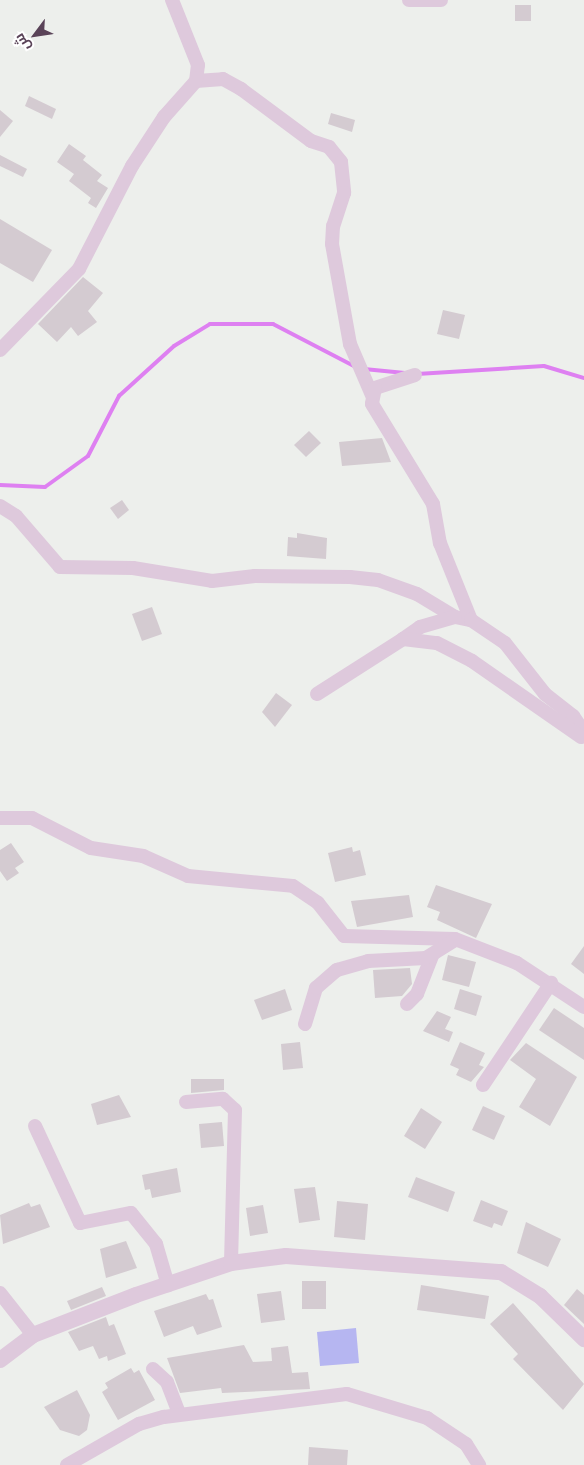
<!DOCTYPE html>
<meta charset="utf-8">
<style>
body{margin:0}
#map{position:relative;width:584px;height:1465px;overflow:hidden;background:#edefec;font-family:Jost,Cairo,sans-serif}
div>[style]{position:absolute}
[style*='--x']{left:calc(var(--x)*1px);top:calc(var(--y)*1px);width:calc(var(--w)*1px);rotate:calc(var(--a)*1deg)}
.green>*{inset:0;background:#b6b6f1}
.stream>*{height:4px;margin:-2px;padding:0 2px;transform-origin:2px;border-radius:2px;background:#de80f1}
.building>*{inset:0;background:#d4cbd1}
.minor>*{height:14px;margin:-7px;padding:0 7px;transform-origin:7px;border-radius:7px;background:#dec9dc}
.tertiary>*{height:16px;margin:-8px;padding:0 8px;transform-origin:8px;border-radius:8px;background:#dec9dc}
span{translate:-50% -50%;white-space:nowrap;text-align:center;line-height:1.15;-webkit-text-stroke:4px #fff;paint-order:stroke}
.north{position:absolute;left:10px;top:10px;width:50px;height:50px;-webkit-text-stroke:4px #fff;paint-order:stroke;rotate:239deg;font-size:14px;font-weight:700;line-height:20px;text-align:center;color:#5a4358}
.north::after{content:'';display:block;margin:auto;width:18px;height:22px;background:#5a4358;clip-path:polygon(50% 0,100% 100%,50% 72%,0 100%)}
</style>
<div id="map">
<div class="green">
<div style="clip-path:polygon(356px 1328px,359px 1363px,320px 1366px,317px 1332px)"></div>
</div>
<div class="stream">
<div style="--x:364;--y:369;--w:41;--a:5.6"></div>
<div style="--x:417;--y:374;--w:127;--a:-3.6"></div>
<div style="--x:544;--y:366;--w:42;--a:16.7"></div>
<div style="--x:0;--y:485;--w:45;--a:2.5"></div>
<div style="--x:45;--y:487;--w:53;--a:-35.8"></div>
<div style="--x:88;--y:456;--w:68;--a:-62.7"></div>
<div style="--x:119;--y:396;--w:74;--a:-42.3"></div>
<div style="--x:174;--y:346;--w:42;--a:-31.4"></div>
<div style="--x:210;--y:324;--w:63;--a:0"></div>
<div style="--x:273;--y:324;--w:96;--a:27.4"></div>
</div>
<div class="building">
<div style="clip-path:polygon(515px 5px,531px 5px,531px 21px,515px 21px)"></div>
<div style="clip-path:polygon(29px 96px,56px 109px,52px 119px,25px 106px)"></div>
<div style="clip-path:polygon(0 110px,13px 121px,0 137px)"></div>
<div style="clip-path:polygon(331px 113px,355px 120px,352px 132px,328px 124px)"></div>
<div style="clip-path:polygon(69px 144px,86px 156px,83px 160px,102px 175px,97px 181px,108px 188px,96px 208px,88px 203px,91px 198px,69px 181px,74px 174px,57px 162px)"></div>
<div style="clip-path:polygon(0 155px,27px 169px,23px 177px,0 166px)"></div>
<div style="clip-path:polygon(0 219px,52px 250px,33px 282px,0 263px)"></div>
<div style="clip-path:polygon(83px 277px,103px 293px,88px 311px,97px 322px,78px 336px,71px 327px,57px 342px,38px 324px)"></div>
<div style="clip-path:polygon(443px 310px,465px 315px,459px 339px,437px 334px)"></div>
<div style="clip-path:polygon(309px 431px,321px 443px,306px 457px,294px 445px)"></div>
<div style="clip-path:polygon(382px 438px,391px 462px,342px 466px,339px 442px)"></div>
<div style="clip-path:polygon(122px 500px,129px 510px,118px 519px,110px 508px)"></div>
<div style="clip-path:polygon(297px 533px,327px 538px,326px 559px,287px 556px,288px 537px,297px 538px)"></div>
<div style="clip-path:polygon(152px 607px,162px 634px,142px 641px,132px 614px)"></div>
<div style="clip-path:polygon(276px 693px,292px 705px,275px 727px,262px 712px)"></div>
<div style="clip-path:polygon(11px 843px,24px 862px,15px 868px,19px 873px,7px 881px,0 871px,0 850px)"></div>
<div style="clip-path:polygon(352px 847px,353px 852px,360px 850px,366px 875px,335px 882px,328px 853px)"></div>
<div style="clip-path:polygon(436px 885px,492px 904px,476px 938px,437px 920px,440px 912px,427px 907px)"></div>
<div style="clip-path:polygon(409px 895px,413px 917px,357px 927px,351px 901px)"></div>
<div style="clip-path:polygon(584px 946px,584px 974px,571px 964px)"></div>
<div style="clip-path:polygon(448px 955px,476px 962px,469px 987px,442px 980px)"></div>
<div style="clip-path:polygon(410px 968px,412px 984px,402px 996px,375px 998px,373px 970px)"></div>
<div style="clip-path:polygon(285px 989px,292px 1010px,262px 1020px,254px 1000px)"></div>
<div style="clip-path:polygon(460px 989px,482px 996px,476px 1016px,454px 1009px)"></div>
<div style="clip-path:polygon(554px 1008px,584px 1028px,584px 1060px,539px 1030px)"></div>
<div style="clip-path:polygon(437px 1011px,451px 1017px,445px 1029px,453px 1032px,449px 1042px,423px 1031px)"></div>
<div style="clip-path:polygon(300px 1042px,303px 1068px,283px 1070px,281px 1044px)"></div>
<div style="clip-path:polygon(460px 1042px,485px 1053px,479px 1065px,484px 1067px,471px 1082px,456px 1075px,459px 1069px,450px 1065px)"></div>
<div style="clip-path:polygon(526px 1043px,577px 1077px,550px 1126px,519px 1107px,536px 1079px,510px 1060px)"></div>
<div style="clip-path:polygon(191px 1079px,224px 1079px,224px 1090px,191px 1093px)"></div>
<div style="clip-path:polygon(119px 1095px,131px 1117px,97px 1125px,91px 1104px)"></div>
<div style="clip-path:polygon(483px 1106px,505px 1116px,494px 1140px,472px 1130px)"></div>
<div style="clip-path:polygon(421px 1108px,442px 1122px,425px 1149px,404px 1136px)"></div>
<div style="clip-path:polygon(222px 1122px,224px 1146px,201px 1148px,199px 1124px)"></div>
<div style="clip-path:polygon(177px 1168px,181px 1192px,152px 1198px,150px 1189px,145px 1190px,142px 1175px)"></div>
<div style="clip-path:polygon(416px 1177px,455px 1192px,448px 1212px,408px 1197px)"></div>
<div style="clip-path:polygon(315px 1187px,320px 1220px,299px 1223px,294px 1189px)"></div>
<div style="clip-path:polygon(481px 1200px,508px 1211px,502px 1226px,494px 1223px,492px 1228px,473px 1221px)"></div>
<div style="clip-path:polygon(337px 1201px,368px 1204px,365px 1240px,334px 1237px)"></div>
<div style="clip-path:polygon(29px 1203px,31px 1207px,40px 1204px,50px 1227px,3px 1244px,0 1215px)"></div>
<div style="clip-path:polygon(263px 1205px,268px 1233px,250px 1236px,246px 1208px)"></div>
<div style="clip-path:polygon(526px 1222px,561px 1239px,548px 1267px,517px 1253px)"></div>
<div style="clip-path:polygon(126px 1241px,137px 1268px,106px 1278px,100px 1249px)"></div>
<div style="clip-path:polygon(302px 1281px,326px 1281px,326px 1309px,302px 1309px)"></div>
<div style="clip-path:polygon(421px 1285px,489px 1296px,485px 1319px,417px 1310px)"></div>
<div style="clip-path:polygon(102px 1287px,106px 1296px,71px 1310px,67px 1301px)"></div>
<div style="clip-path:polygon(577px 1289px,584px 1295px,584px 1324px,564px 1305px)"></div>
<div style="clip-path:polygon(281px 1291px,285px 1320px,261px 1323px,257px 1294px)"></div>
<div style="clip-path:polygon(206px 1294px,209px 1300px,213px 1299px,222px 1327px,197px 1335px,193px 1326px,164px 1337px,154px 1311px)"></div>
<div style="clip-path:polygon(513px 1303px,584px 1384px,563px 1410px,513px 1359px,518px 1354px,490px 1324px)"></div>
<div style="clip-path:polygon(106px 1317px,109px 1326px,114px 1324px,126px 1354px,108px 1361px,107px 1356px,99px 1359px,93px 1346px,79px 1351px,68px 1332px)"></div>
<div style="clip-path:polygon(244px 1345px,253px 1362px,272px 1361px,271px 1348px,288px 1346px,292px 1373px,308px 1372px,310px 1389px,222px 1393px,221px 1388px,180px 1393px,167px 1358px)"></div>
<div style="clip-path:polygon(131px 1368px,134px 1373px,139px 1370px,155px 1400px,118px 1420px,102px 1392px,108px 1388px,105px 1383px)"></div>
<div style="clip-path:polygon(77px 1390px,90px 1415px,87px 1430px,79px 1436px,60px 1430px,44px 1407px)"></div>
<div style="clip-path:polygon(309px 1447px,348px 1450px,347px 1465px,308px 1465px)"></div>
</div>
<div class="minor">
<div style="--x:409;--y:0;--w:32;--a:0"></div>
<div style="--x:196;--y:81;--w:27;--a:-4"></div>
<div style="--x:223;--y:79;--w:21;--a:29"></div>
<div style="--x:241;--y:89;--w:87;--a:36.6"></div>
<div style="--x:311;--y:141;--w:19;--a:18"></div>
<div style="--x:329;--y:147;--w:19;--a:51"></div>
<div style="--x:341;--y:162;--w:31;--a:84"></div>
<div style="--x:344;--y:193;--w:35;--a:108"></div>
<div style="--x:333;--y:226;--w:18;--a:93"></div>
<div style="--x:332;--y:244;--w:102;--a:79.8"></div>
<div style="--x:350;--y:344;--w:56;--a:66.7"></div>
<div style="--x:0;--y:350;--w:113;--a:-45.7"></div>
<div style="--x:79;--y:269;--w:116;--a:-62.8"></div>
<div style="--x:132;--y:166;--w:59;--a:-56.9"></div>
<div style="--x:164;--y:117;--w:48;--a:-48.4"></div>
<div style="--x:196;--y:81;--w:16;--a:-83"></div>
<div style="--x:198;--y:65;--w:70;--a:-111.8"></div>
<div style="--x:415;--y:375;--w:42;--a:162"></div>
<div style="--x:375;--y:388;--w:16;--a:101"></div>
<div style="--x:372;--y:404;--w:117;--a:58.6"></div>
<div style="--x:433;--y:504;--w:40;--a:80"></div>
<div style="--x:440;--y:543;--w:83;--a:68.1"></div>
<div style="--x:0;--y:506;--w:19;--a:32"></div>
<div style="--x:16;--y:516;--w:67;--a:49.2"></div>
<div style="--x:60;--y:567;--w:73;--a:0.8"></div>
<div style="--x:133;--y:568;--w:80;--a:9.3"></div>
<div style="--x:212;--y:581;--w:43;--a:-6.6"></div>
<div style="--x:255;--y:576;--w:95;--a:0.6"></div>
<div style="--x:350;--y:577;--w:28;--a:6"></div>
<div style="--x:378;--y:580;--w:41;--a:19.7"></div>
<div style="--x:417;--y:594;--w:44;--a:31.2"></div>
<div style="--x:455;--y:617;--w:16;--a:11"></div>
<div style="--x:471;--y:620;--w:41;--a:34.1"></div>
<div style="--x:505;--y:643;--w:65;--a:51.9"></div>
<div style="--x:545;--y:694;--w:36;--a:38"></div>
<div style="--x:573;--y:716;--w:19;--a:55"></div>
<div style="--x:403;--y:639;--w:21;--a:-35"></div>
<div style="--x:420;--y:627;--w:36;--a:-16"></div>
<div style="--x:317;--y:694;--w:102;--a:-32.6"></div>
<div style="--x:403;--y:639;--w:34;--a:7"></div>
<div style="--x:437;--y:643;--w:39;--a:27"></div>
<div style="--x:472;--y:661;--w:133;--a:34.9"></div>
<div style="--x:0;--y:818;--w:32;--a:0"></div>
<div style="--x:32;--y:818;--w:66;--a:27"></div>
<div style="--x:91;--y:848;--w:53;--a:8.7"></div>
<div style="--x:143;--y:856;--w:49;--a:24"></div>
<div style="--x:188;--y:876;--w:105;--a:5.4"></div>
<div style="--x:293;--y:886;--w:30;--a:34"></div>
<div style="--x:318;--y:903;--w:42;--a:51.8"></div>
<div style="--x:344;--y:936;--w:111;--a:1.5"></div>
<div style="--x:455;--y:939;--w:66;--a:21.2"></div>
<div style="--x:517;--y:963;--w:80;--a:33.3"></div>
<div style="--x:407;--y:1004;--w:14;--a:-45"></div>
<div style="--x:417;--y:994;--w:41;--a:-68.5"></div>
<div style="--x:305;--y:1024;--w:38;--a:-73"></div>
<div style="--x:316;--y:988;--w:28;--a:-41"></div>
<div style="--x:337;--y:970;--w:32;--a:-16"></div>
<div style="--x:368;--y:961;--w:58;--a:-3"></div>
<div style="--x:426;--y:958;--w:34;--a:-32"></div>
<div style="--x:483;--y:1085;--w:123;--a:-56.3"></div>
<div style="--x:186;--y:1102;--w:37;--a:-5"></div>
<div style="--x:223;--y:1099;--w:16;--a:43"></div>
<div style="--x:235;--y:1110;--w:153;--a:91.5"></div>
<div style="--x:35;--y:1126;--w:107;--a:65.1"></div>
<div style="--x:80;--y:1223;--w:52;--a:-11.1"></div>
<div style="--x:131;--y:1213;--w:40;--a:51"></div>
<div style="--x:156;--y:1244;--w:43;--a:73.7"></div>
<div style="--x:0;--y:1293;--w:53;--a:51.8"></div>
<div style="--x:153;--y:1369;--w:19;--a:43"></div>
<div style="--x:167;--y:1382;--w:34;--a:69"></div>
<div style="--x:67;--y:1465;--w:83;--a:-29.7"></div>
<div style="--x:139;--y:1424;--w:26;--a:-16"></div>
<div style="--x:164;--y:1417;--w:184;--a:-7.2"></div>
<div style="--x:347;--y:1394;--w:84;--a:16.7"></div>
<div style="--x:427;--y:1418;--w:47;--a:33.7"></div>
<div style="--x:466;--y:1444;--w:25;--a:58"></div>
</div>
<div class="tertiary">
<div style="--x:0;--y:1360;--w:41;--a:-37.1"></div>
<div style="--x:33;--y:1335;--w:110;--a:-21.2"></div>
<div style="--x:136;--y:1295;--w:100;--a:-18.6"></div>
<div style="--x:231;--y:1263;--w:55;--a:-7.3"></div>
<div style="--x:286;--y:1256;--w:216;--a:4.3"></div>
<div style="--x:501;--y:1272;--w:46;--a:31.6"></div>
<div style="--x:540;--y:1296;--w:62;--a:44.3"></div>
</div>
<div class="north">ش</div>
</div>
